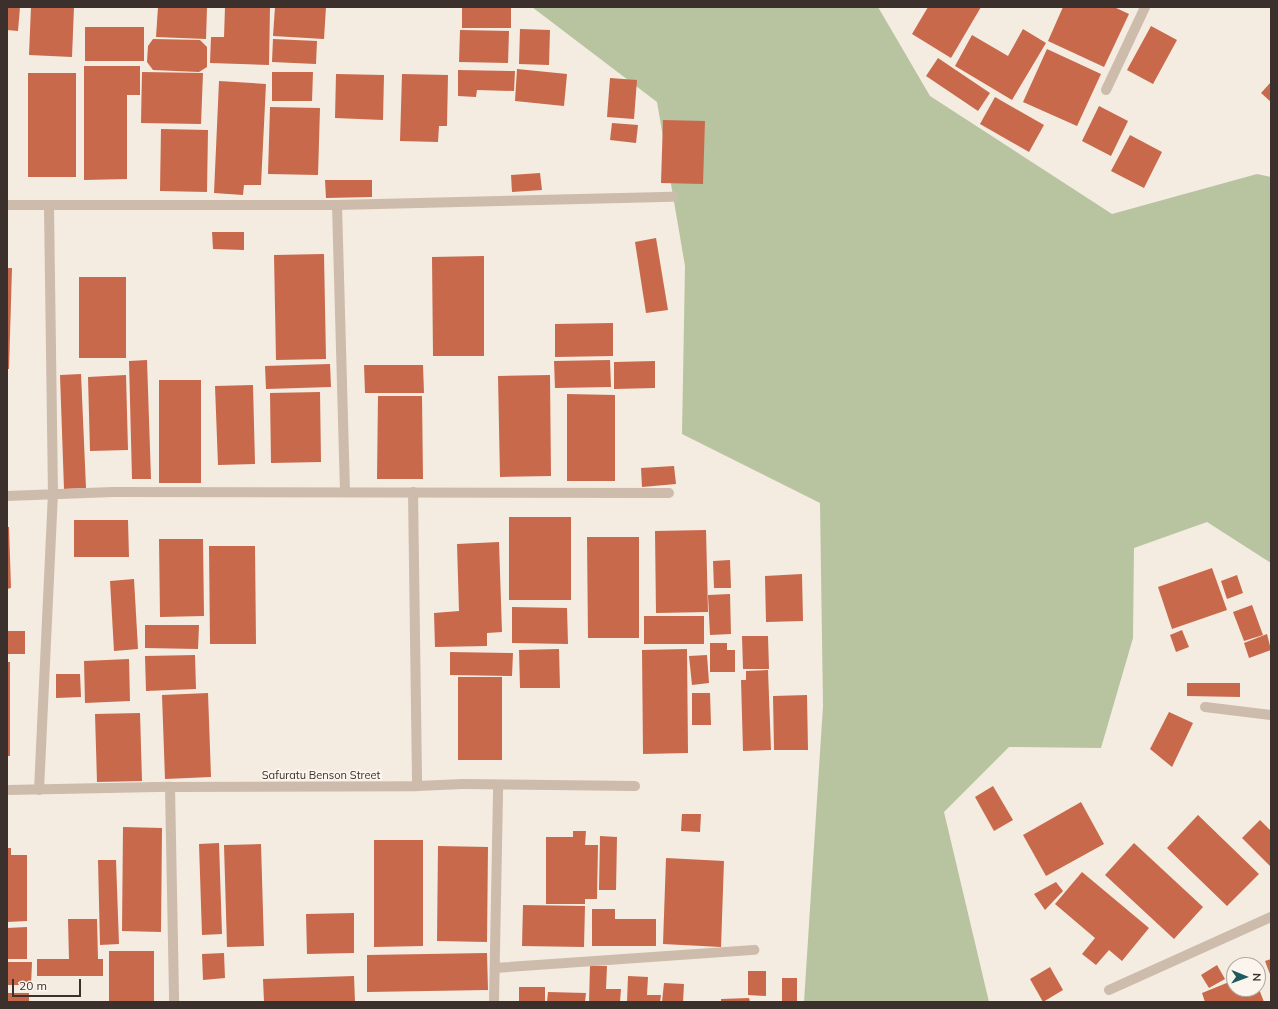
<!DOCTYPE html>
<style>
body{margin:0}
#map{position:relative;width:1278px;height:1009px;overflow:hidden;background:#f4ebe1;font-family:Mulish,sans-serif}
div>[style]{position:absolute}
[style*='--x']{left:calc(var(--x)*1px);top:calc(var(--y)*1px);width:calc(var(--w)*1px);rotate:calc(var(--a)*1deg)}
.green>*{inset:0;background:#b8c4a0}
.building>*{inset:0;background:#c8694b}
.minor>*{height:10px;margin:-5px;padding:0 5px;transform-origin:5px;border-radius:5px;background:#cdbbac}
span{translate:-50% -50%;white-space:nowrap;text-align:center;line-height:1.15;-webkit-text-stroke:3.5px #fbf5ee;paint-order:stroke}
.street-label{font-size:11px;color:#3b302b}
.frame{position:absolute;inset:0;border:8px solid #3b302b;pointer-events:none}
.north{position:absolute;left:1226px;top:957px;width:40px;height:40px;box-sizing:border-box;background:#fbf5ee;border:1px solid #aea6a0;border-radius:50%;rotate:91deg;font-size:11px;font-weight:700;line-height:16px;text-align:center;color:#3b302b}
.north::after{content:'';display:block;margin:auto;width:14px;height:18px;background:#1f5a5e;clip-path:polygon(50% 0,100% 100%,50% 72%,0 100%)}
.scale{position:absolute;left:12px;top:979px;width:69px;height:18px;box-sizing:border-box;border:2px solid #3b302b;border-top:0;padding-left:5px;font-size:12px;line-height:14px;white-space:nowrap;color:#3b302b;-webkit-text-stroke:3px #fbf5ee;paint-order:stroke}
</style>
<div id="map">
<div class="green">
<div style="clip-path:polygon(532px 7px,878px 7px,930px 96px,1112px 214px,1257px 174px,1271px 177px,1271px 563px,1207px 522px,1134px 548px,1133px 638px,1101px 748px,1009px 747px,944px 812px,989px 1002px,804px 1002px,823px 706px,820px 503px,682px 434px,685px 266px,657px 102px)"></div>
</div>
<div class="building">
<div style="clip-path:polygon(7px 7px,20px 7px,18px 31px,7px 30px)"></div>
<div style="clip-path:polygon(31px 7px,74px 7px,72px 57px,29px 55px)"></div>
<div style="clip-path:polygon(158px 7px,207px 7px,206px 39px,156px 37px)"></div>
<div style="clip-path:polygon(225px 7px,270px 7px,269px 65px,210px 63px,211px 37px,224px 37px)"></div>
<div style="clip-path:polygon(275px 7px,326px 7px,324px 39px,273px 36px)"></div>
<div style="clip-path:polygon(462px 7px,511px 7px,511px 28px,462px 28px)"></div>
<div style="clip-path:polygon(928px 7px,981px 7px,951px 58px,912px 34px)"></div>
<div style="clip-path:polygon(1063px 7px,1114px 7px,1129px 14px,1104px 67px,1048px 41px)"></div>
<div style="clip-path:polygon(1151px 26px,1177px 40px,1153px 84px,1127px 70px)"></div>
<div style="clip-path:polygon(85px 27px,144px 27px,144px 61px,85px 61px)"></div>
<div style="clip-path:polygon(520px 29px,550px 30px,549px 65px,519px 64px)"></div>
<div style="clip-path:polygon(1023px 29px,1046px 43px,1012px 100px,955px 66px,972px 35px,1008px 56px)"></div>
<div style="clip-path:polygon(460px 30px,509px 31px,508px 63px,459px 62px)"></div>
<div style="clip-path:polygon(153px 39px,200px 40px,207px 47px,207px 67px,199px 72px,153px 70px,147px 62px,148px 46px)"></div>
<div style="clip-path:polygon(273px 39px,317px 41px,316px 64px,272px 62px)"></div>
<div style="clip-path:polygon(1047px 49px,1101px 74px,1077px 126px,1023px 102px)"></div>
<div style="clip-path:polygon(938px 58px,990px 93px,978px 111px,926px 76px)"></div>
<div style="clip-path:polygon(84px 66px,140px 66px,140px 95px,127px 95px,127px 179px,84px 180px)"></div>
<div style="clip-path:polygon(517px 69px,567px 74px,564px 106px,515px 101px)"></div>
<div style="clip-path:polygon(458px 70px,515px 71px,514px 91px,477px 90px,476px 97px,458px 96px)"></div>
<div style="clip-path:polygon(142px 72px,203px 73px,201px 124px,141px 123px)"></div>
<div style="clip-path:polygon(272px 72px,313px 72px,312px 101px,272px 101px)"></div>
<div style="clip-path:polygon(28px 73px,76px 73px,76px 177px,28px 177px)"></div>
<div style="clip-path:polygon(336px 74px,384px 75px,383px 120px,335px 118px)"></div>
<div style="clip-path:polygon(402px 74px,448px 75px,447px 126px,439px 126px,438px 142px,400px 141px)"></div>
<div style="clip-path:polygon(610px 78px,637px 80px,634px 119px,607px 117px)"></div>
<div style="clip-path:polygon(219px 81px,266px 84px,261px 185px,244px 185px,243px 195px,214px 193px)"></div>
<div style="clip-path:polygon(1271px 82px,1271px 102px,1261px 93px)"></div>
<div style="clip-path:polygon(995px 97px,1044px 125px,1029px 152px,980px 124px)"></div>
<div style="clip-path:polygon(1099px 106px,1128px 121px,1111px 156px,1082px 141px)"></div>
<div style="clip-path:polygon(270px 107px,320px 108px,318px 175px,268px 174px)"></div>
<div style="clip-path:polygon(663px 120px,705px 121px,703px 184px,661px 183px)"></div>
<div style="clip-path:polygon(612px 123px,638px 125px,636px 143px,610px 140px)"></div>
<div style="clip-path:polygon(161px 129px,208px 130px,207px 192px,160px 191px)"></div>
<div style="clip-path:polygon(1130px 135px,1162px 152px,1144px 188px,1111px 171px)"></div>
<div style="clip-path:polygon(540px 173px,542px 190px,512px 192px,511px 175px)"></div>
<div style="clip-path:polygon(325px 180px,372px 180px,372px 197px,326px 198px)"></div>
<div style="clip-path:polygon(212px 232px,244px 232px,244px 250px,213px 249px)"></div>
<div style="clip-path:polygon(656px 238px,668px 310px,646px 313px,635px 242px)"></div>
<div style="clip-path:polygon(324px 254px,326px 359px,276px 360px,274px 255px)"></div>
<div style="clip-path:polygon(484px 256px,484px 356px,433px 356px,432px 257px)"></div>
<div style="clip-path:polygon(7px 268px,12px 268px,9px 369px,7px 369px)"></div>
<div style="clip-path:polygon(79px 277px,126px 277px,126px 358px,79px 358px)"></div>
<div style="clip-path:polygon(613px 323px,613px 356px,555px 357px,555px 324px)"></div>
<div style="clip-path:polygon(147px 360px,151px 479px,132px 479px,129px 361px)"></div>
<div style="clip-path:polygon(610px 360px,611px 387px,555px 388px,554px 361px)"></div>
<div style="clip-path:polygon(655px 361px,655px 388px,614px 389px,614px 362px)"></div>
<div style="clip-path:polygon(330px 364px,331px 387px,266px 389px,265px 366px)"></div>
<div style="clip-path:polygon(364px 365px,423px 365px,424px 393px,365px 393px)"></div>
<div style="clip-path:polygon(81px 374px,86px 488px,64px 489px,60px 375px)"></div>
<div style="clip-path:polygon(126px 375px,128px 450px,90px 451px,88px 377px)"></div>
<div style="clip-path:polygon(550px 375px,551px 476px,500px 477px,498px 376px)"></div>
<div style="clip-path:polygon(159px 380px,201px 380px,201px 483px,159px 483px)"></div>
<div style="clip-path:polygon(253px 385px,255px 464px,218px 465px,215px 386px)"></div>
<div style="clip-path:polygon(320px 392px,321px 462px,271px 463px,270px 393px)"></div>
<div style="clip-path:polygon(567px 394px,615px 395px,615px 481px,567px 481px)"></div>
<div style="clip-path:polygon(378px 396px,422px 396px,423px 479px,377px 479px)"></div>
<div style="clip-path:polygon(674px 466px,676px 484px,642px 487px,641px 468px)"></div>
<div style="clip-path:polygon(509px 517px,571px 517px,571px 600px,509px 600px)"></div>
<div style="clip-path:polygon(74px 520px,128px 520px,129px 557px,74px 557px)"></div>
<div style="clip-path:polygon(7px 527px,9px 527px,11px 588px,7px 589px)"></div>
<div style="clip-path:polygon(706px 530px,708px 612px,656px 613px,655px 531px)"></div>
<div style="clip-path:polygon(587px 537px,639px 537px,639px 638px,588px 638px)"></div>
<div style="clip-path:polygon(159px 539px,203px 539px,204px 616px,160px 617px)"></div>
<div style="clip-path:polygon(499px 542px,502px 632px,487px 633px,487px 646px,435px 647px,434px 613px,459px 611px,457px 544px)"></div>
<div style="clip-path:polygon(209px 546px,255px 546px,256px 644px,210px 644px)"></div>
<div style="clip-path:polygon(730px 560px,731px 588px,714px 588px,713px 561px)"></div>
<div style="clip-path:polygon(1212px 568px,1227px 610px,1172px 629px,1158px 587px)"></div>
<div style="clip-path:polygon(802px 574px,803px 621px,766px 622px,765px 576px)"></div>
<div style="clip-path:polygon(1237px 575px,1243px 593px,1227px 599px,1221px 581px)"></div>
<div style="clip-path:polygon(134px 579px,138px 649px,114px 651px,110px 581px)"></div>
<div style="clip-path:polygon(730px 594px,731px 634px,710px 635px,708px 595px)"></div>
<div style="clip-path:polygon(1252px 605px,1263px 635px,1244px 641px,1233px 612px)"></div>
<div style="clip-path:polygon(512px 607px,567px 608px,568px 644px,512px 643px)"></div>
<div style="clip-path:polygon(644px 616px,704px 616px,704px 644px,644px 644px)"></div>
<div style="clip-path:polygon(145px 625px,199px 625px,198px 649px,145px 648px)"></div>
<div style="clip-path:polygon(1182px 630px,1189px 647px,1176px 652px,1170px 635px)"></div>
<div style="clip-path:polygon(7px 631px,25px 631px,25px 654px,7px 654px)"></div>
<div style="clip-path:polygon(1267px 634px,1271px 650px,1249px 658px,1244px 643px)"></div>
<div style="clip-path:polygon(742px 636px,768px 636px,769px 669px,743px 669px)"></div>
<div style="clip-path:polygon(710px 643px,727px 643px,727px 650px,735px 650px,735px 672px,710px 672px)"></div>
<div style="clip-path:polygon(559px 649px,560px 688px,520px 688px,519px 650px)"></div>
<div style="clip-path:polygon(687px 649px,688px 753px,643px 754px,642px 650px)"></div>
<div style="clip-path:polygon(450px 652px,513px 653px,512px 676px,450px 675px)"></div>
<div style="clip-path:polygon(195px 655px,196px 689px,146px 691px,145px 656px)"></div>
<div style="clip-path:polygon(707px 655px,709px 683px,692px 685px,689px 656px)"></div>
<div style="clip-path:polygon(129px 659px,130px 701px,85px 703px,84px 661px)"></div>
<div style="clip-path:polygon(7px 662px,10px 662px,10px 756px,7px 756px)"></div>
<div style="clip-path:polygon(768px 670px,771px 750px,743px 751px,741px 680px,746px 680px,746px 671px)"></div>
<div style="clip-path:polygon(56px 674px,80px 674px,81px 697px,56px 698px)"></div>
<div style="clip-path:polygon(458px 677px,502px 677px,502px 760px,458px 760px)"></div>
<div style="clip-path:polygon(1187px 683px,1240px 683px,1240px 697px,1187px 696px)"></div>
<div style="clip-path:polygon(208px 693px,211px 777px,165px 779px,162px 695px)"></div>
<div style="clip-path:polygon(692px 693px,710px 693px,711px 725px,692px 725px)"></div>
<div style="clip-path:polygon(807px 695px,808px 750px,774px 750px,773px 696px)"></div>
<div style="clip-path:polygon(1169px 712px,1193px 723px,1172px 767px,1150px 749px)"></div>
<div style="clip-path:polygon(140px 713px,142px 781px,97px 782px,95px 714px)"></div>
<div style="clip-path:polygon(993px 786px,1013px 820px,994px 831px,975px 797px)"></div>
<div style="clip-path:polygon(1081px 802px,1104px 844px,1046px 876px,1023px 835px)"></div>
<div style="clip-path:polygon(682px 814px,701px 814px,700px 832px,681px 831px)"></div>
<div style="clip-path:polygon(1198px 815px,1259px 874px,1227px 906px,1167px 848px)"></div>
<div style="clip-path:polygon(1260px 820px,1271px 831px,1271px 867px,1242px 838px)"></div>
<div style="clip-path:polygon(123px 827px,162px 828px,161px 932px,122px 931px)"></div>
<div style="clip-path:polygon(573px 831px,586px 831px,585px 845px,598px 845px,597px 899px,585px 899px,585px 904px,546px 904px,546px 837px,573px 837px)"></div>
<div style="clip-path:polygon(600px 836px,617px 837px,616px 890px,599px 890px)"></div>
<div style="clip-path:polygon(374px 840px,423px 840px,423px 946px,374px 947px)"></div>
<div style="clip-path:polygon(219px 843px,222px 934px,202px 935px,199px 844px)"></div>
<div style="clip-path:polygon(1134px 843px,1203px 907px,1174px 939px,1105px 875px)"></div>
<div style="clip-path:polygon(261px 844px,264px 946px,227px 947px,224px 845px)"></div>
<div style="clip-path:polygon(438px 846px,488px 847px,487px 942px,437px 941px)"></div>
<div style="clip-path:polygon(7px 848px,11px 848px,11px 855px,27px 855px,27px 921px,7px 922px)"></div>
<div style="clip-path:polygon(666px 858px,724px 861px,721px 947px,663px 944px)"></div>
<div style="clip-path:polygon(98px 860px,116px 860px,119px 944px,100px 945px)"></div>
<div style="clip-path:polygon(1082px 872px,1149px 928px,1122px 961px,1109px 950px,1096px 965px,1082px 954px,1095px 938px,1055px 904px)"></div>
<div style="clip-path:polygon(1056px 882px,1063px 891px,1045px 910px,1034px 894px)"></div>
<div style="clip-path:polygon(523px 905px,585px 906px,584px 947px,522px 946px)"></div>
<div style="clip-path:polygon(592px 909px,615px 909px,615px 919px,656px 919px,656px 946px,592px 946px)"></div>
<div style="clip-path:polygon(354px 913px,354px 953px,307px 954px,306px 914px)"></div>
<div style="clip-path:polygon(68px 919px,97px 919px,98px 959px,103px 959px,103px 976px,37px 976px,37px 959px,69px 959px)"></div>
<div style="clip-path:polygon(27px 927px,27px 959px,7px 959px,7px 928px)"></div>
<div style="clip-path:polygon(109px 951px,154px 951px,154px 1002px,109px 1002px)"></div>
<div style="clip-path:polygon(224px 953px,225px 978px,203px 980px,202px 954px)"></div>
<div style="clip-path:polygon(487px 953px,488px 990px,367px 992px,367px 955px)"></div>
<div style="clip-path:polygon(1271px 959px,1271px 977px,1265px 961px)"></div>
<div style="clip-path:polygon(7px 962px,32px 962px,31px 985px,7px 985px)"></div>
<div style="clip-path:polygon(1217px 965px,1225px 979px,1209px 988px,1201px 975px)"></div>
<div style="clip-path:polygon(590px 966px,607px 966px,606px 989px,621px 989px,620px 1002px,589px 1002px)"></div>
<div style="clip-path:polygon(1050px 967px,1063px 990px,1043px 1002px,1030px 979px)"></div>
<div style="clip-path:polygon(748px 971px,766px 971px,766px 996px,748px 995px)"></div>
<div style="clip-path:polygon(354px 976px,355px 1002px,264px 1002px,263px 979px)"></div>
<div style="clip-path:polygon(628px 976px,648px 977px,647px 995px,661px 995px,660px 1002px,627px 1002px)"></div>
<div style="clip-path:polygon(782px 978px,797px 978px,797px 1002px,782px 1002px)"></div>
<div style="clip-path:polygon(1234px 980px,1234px 989px,1259px 989px,1264px 1002px,1205px 1002px,1202px 993px)"></div>
<div style="clip-path:polygon(664px 983px,684px 984px,683px 1002px,662px 1002px)"></div>
<div style="clip-path:polygon(519px 987px,545px 987px,545px 1002px,519px 1002px)"></div>
<div style="clip-path:polygon(548px 992px,586px 993px,585px 1002px,547px 1002px)"></div>
<div style="clip-path:polygon(7px 993px,29px 993px,29px 1002px,7px 1002px)"></div>
<div style="clip-path:polygon(749px 998px,750px 1002px,721px 1002px,721px 999px)"></div>
</div>
<div class="minor">
<div style="--x:1106;--y:90;--w:92;--a:-64.8"></div>
<div style="--x:7;--y:205;--w:330;--a:0"></div>
<div style="--x:337;--y:205;--w:336;--a:-1.4"></div>
<div style="--x:337;--y:205;--w:287;--a:88.4"></div>
<div style="--x:413;--y:492;--w:294;--a:89.2"></div>
<div style="--x:7;--y:496;--w:106;--a:-2.2"></div>
<div style="--x:113;--y:492;--w:556;--a:0.1"></div>
<div style="--x:1205;--y:707;--w:66;--a:6.9"></div>
<div style="--x:170;--y:787;--w:215;--a:88.9"></div>
<div style="--x:7;--y:790;--w:163;--a:-1.1"></div>
<div style="--x:170;--y:787;--w:247;--a:-0.2"></div>
<div style="--x:417;--y:786;--w:46;--a:-2.5"></div>
<div style="--x:463;--y:784;--w:172;--a:0.7"></div>
<div style="--x:39;--y:790;--w:296;--a:-87.3"></div>
<div style="--x:53;--y:494;--w:288;--a:-90.8"></div>
<div style="--x:495;--y:968;--w:260;--a:-4"></div>
<div style="--x:1109;--y:990;--w:178;--a:-24.3"></div>
<div style="--x:494;--y:1002;--w:217;--a:-88.9"></div>
</div>
<div class="street-label">
<span style="left:321px;top:775px">Safuratu Benson Street</span>
</div>
<div class="frame"></div>
<div class="north">N</div>
<div class="scale">20 m</div>
</div>
